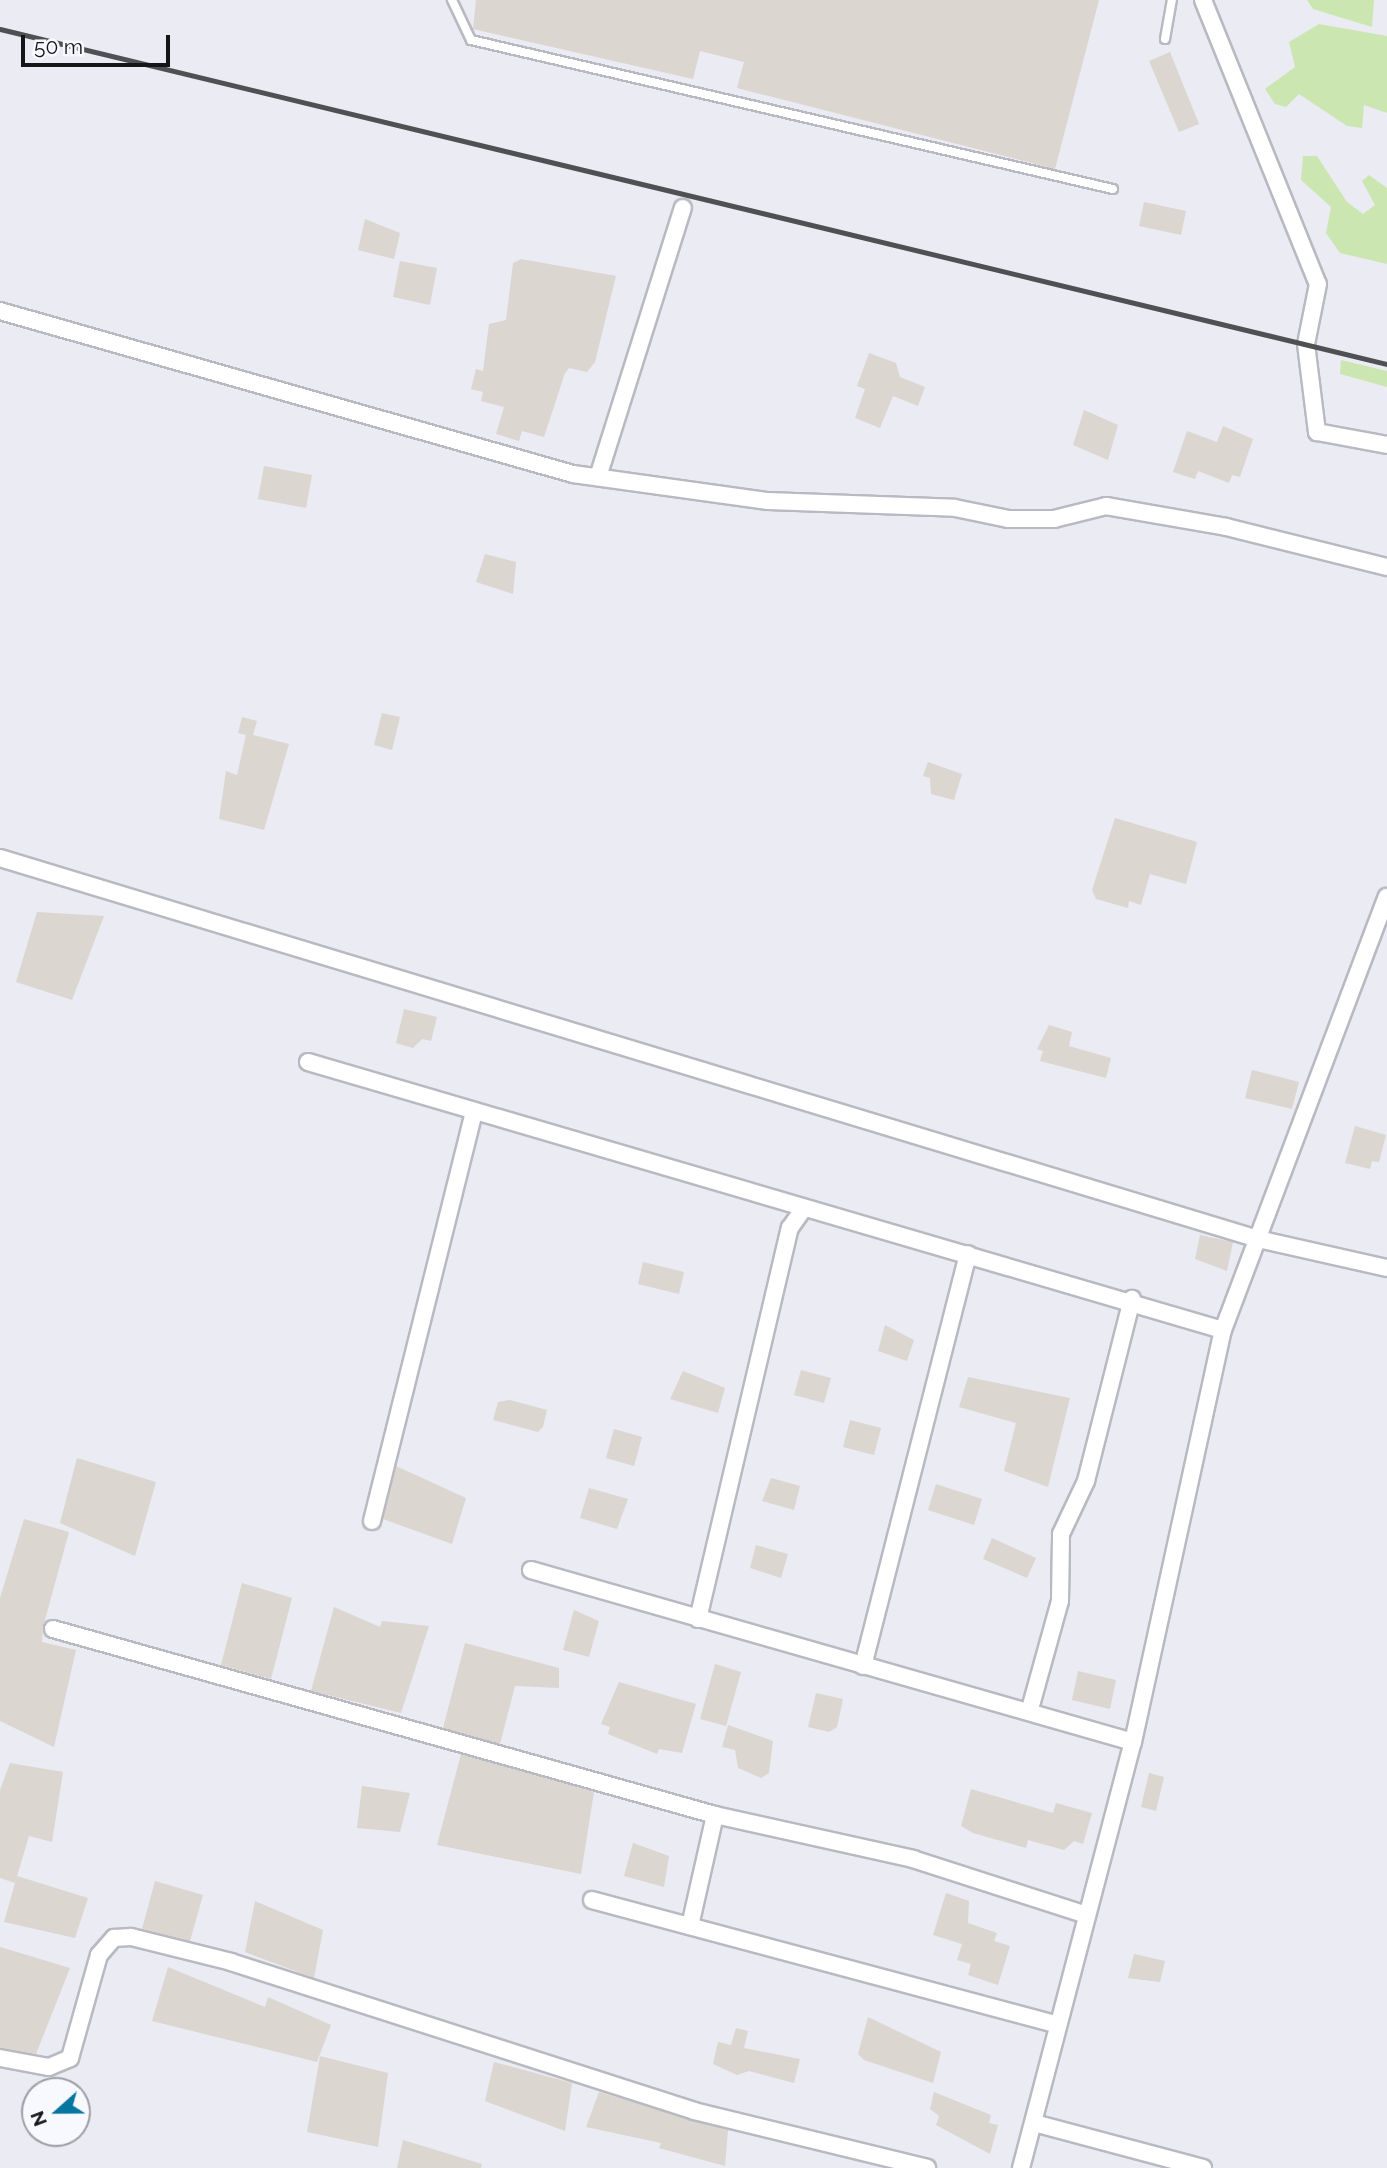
<!DOCTYPE html>
<style>
body{margin:0}
#map{position:relative;width:1387px;height:2168px;overflow:hidden;background:#eaebf3;font-family:Raleway,sans-serif}
div>[style]{position:absolute}
[style*='--x']{left:calc(var(--x)*1px);top:calc(var(--y)*1px);width:calc(var(--w)*1px);rotate:calc(var(--a)*1deg)}
.green>*{inset:0;background:#cce6b2}
.building>*{inset:0;background:#dbd6cf}
.roads{filter:drop-shadow(2px 0 #b8b9c1) drop-shadow(-2px 0 #b8b9c1) drop-shadow(0 2px #b8b9c1) drop-shadow(0 -2px #b8b9c1)}
.service>*{height:8px;margin:-4px;padding:0 4px;transform-origin:4px;border-radius:4px;background:#fff}
.minor>*{height:16px;margin:-8px;padding:0 8px;transform-origin:8px;border-radius:8px;background:#fff}
.rail>*{height:5px;margin:-2.5px;padding:0 2.5px;transform-origin:2.5px;border-radius:2.5px;background:#4f5054}
span{translate:-50% -50%;white-space:nowrap;text-align:center;line-height:1.15;-webkit-text-stroke:6px #f7f9ff;paint-order:stroke}
.north{position:absolute;left:21px;top:2077px;width:70px;height:70px;box-sizing:border-box;background:#f7f9ff;border:2px solid #9c9ea3;border-radius:50%;rotate:249deg;font-size:19px;font-weight:700;line-height:28px;text-align:center;color:#141518}
.north::after{content:'';display:block;margin:auto;width:24px;height:32px;background:#0676a0;clip-path:polygon(50% 0,100% 100%,50% 72%,0 100%)}
.scale{position:absolute;left:21px;top:35px;width:149px;height:32px;box-sizing:border-box;border:4px solid #141518;border-top:0;padding-left:9px;font-size:21px;line-height:24px;white-space:nowrap;color:#141518;-webkit-text-stroke:5px #f7f9ff;paint-order:stroke}
</style>
<div id="map">
<div class="green">
<div style="clip-path:polygon(1307px 0,1374px 0,1372px 27px,1313px 9px)"></div>
<div style="clip-path:polygon(1319px 24px,1387px 36px,1387px 113px,1364px 105px,1362px 128px,1347px 126px,1299px 94px,1286px 107px,1275px 104px,1265px 89px,1295px 67px,1289px 42px)"></div>
<div style="clip-path:polygon(1303px 156px,1317px 156px,1347px 202px,1363px 214px,1375px 205px,1362px 181px,1369px 175px,1387px 188px,1387px 264px,1340px 253px,1326px 233px,1331px 207px,1301px 180px)"></div>
<div style="clip-path:polygon(1341px 360px,1387px 371px,1387px 387px,1340px 374px)"></div>
</div>
<div class="building">
<div style="clip-path:polygon(476px 0,1099px 0,1055px 169px,737px 88px,744px 62px,700px 51px,693px 79px,473px 29px)"></div>
<div style="clip-path:polygon(1170px 52px,1199px 124px,1179px 132px,1149px 61px)"></div>
<div style="clip-path:polygon(1144px 202px,1186px 211px,1181px 235px,1139px 226px)"></div>
<div style="clip-path:polygon(365px 219px,400px 233px,394px 259px,358px 250px)"></div>
<div style="clip-path:polygon(521px 259px,616px 276px,595px 362px,587px 372px,569px 368px,565px 373px,544px 437px,522px 431px,519px 441px,496px 434px,504px 407px,481px 401px,483px 392px,471px 389px,476px 369px,483px 371px,489px 324px,506px 320px,513px 263px)"></div>
<div style="clip-path:polygon(400px 261px,437px 268px,430px 305px,393px 297px)"></div>
<div style="clip-path:polygon(869px 353px,896px 363px,900px 377px,925px 387px,918px 406px,893px 396px,880px 428px,855px 418px,865px 389px,857px 386px)"></div>
<div style="clip-path:polygon(1084px 410px,1118px 425px,1108px 460px,1073px 445px)"></div>
<div style="clip-path:polygon(1223px 426px,1253px 439px,1240px 477px,1232px 475px,1229px 483px,1198px 471px,1195px 479px,1173px 472px,1187px 431px,1217px 442px)"></div>
<div style="clip-path:polygon(264px 466px,312px 475px,306px 508px,258px 499px)"></div>
<div style="clip-path:polygon(485px 554px,516px 562px,513px 594px,476px 582px)"></div>
<div style="clip-path:polygon(382px 713px,400px 717px,392px 750px,374px 745px)"></div>
<div style="clip-path:polygon(242px 717px,257px 721px,253px 735px,289px 744px,264px 830px,219px 819px,226px 771px,237px 775px,246px 735px,238px 733px)"></div>
<div style="clip-path:polygon(928px 762px,962px 774px,954px 800px,931px 794px,930px 778px,923px 776px)"></div>
<div style="clip-path:polygon(1115px 818px,1197px 842px,1186px 884px,1150px 874px,1141px 905px,1129px 901px,1128px 908px,1096px 899px,1092px 890px)"></div>
<div style="clip-path:polygon(37px 912px,104px 916px,72px 1000px,16px 982px)"></div>
<div style="clip-path:polygon(404px 1009px,437px 1017px,431px 1041px,422px 1039px,413px 1048px,396px 1043px)"></div>
<div style="clip-path:polygon(1049px 1025px,1072px 1032px,1069px 1046px,1111px 1058px,1106px 1078px,1040px 1061px,1043px 1051px,1037px 1049px)"></div>
<div style="clip-path:polygon(1252px 1070px,1299px 1082px,1292px 1109px,1245px 1098px)"></div>
<div style="clip-path:polygon(1355px 1126px,1386px 1135px,1379px 1162px,1372px 1161px,1370px 1169px,1345px 1163px)"></div>
<div style="clip-path:polygon(1200px 1235px,1233px 1242px,1227px 1271px,1195px 1259px)"></div>
<div style="clip-path:polygon(643px 1262px,684px 1272px,679px 1294px,638px 1284px)"></div>
<div style="clip-path:polygon(885px 1325px,914px 1340px,907px 1361px,878px 1351px)"></div>
<div style="clip-path:polygon(801px 1370px,831px 1378px,824px 1403px,794px 1395px)"></div>
<div style="clip-path:polygon(683px 1371px,725px 1388px,718px 1413px,670px 1399px)"></div>
<div style="clip-path:polygon(968px 1377px,1070px 1398px,1048px 1487px,1004px 1471px,1016px 1423px,959px 1407px)"></div>
<div style="clip-path:polygon(510px 1400px,547px 1410px,543px 1427px,538px 1432px,493px 1420px,498px 1402px)"></div>
<div style="clip-path:polygon(850px 1420px,881px 1428px,874px 1455px,843px 1447px)"></div>
<div style="clip-path:polygon(614px 1429px,642px 1437px,634px 1466px,606px 1458px)"></div>
<div style="clip-path:polygon(77px 1458px,156px 1482px,135px 1556px,60px 1523px)"></div>
<div style="clip-path:polygon(396px 1466px,466px 1498px,452px 1544px,383px 1519px)"></div>
<div style="clip-path:polygon(771px 1478px,800px 1486px,794px 1510px,762px 1501px)"></div>
<div style="clip-path:polygon(936px 1484px,982px 1499px,974px 1525px,928px 1510px)"></div>
<div style="clip-path:polygon(589px 1488px,628px 1499px,617px 1529px,580px 1518px)"></div>
<div style="clip-path:polygon(24px 1519px,69px 1532px,43px 1627px,42px 1642px,76px 1650px,54px 1747px,0 1721px,0 1598px)"></div>
<div style="clip-path:polygon(992px 1538px,1036px 1558px,1027px 1578px,983px 1559px)"></div>
<div style="clip-path:polygon(756px 1545px,788px 1554px,781px 1578px,750px 1568px)"></div>
<div style="clip-path:polygon(242px 1583px,292px 1598px,271px 1679px,221px 1665px)"></div>
<div style="clip-path:polygon(334px 1607px,380px 1627px,382px 1621px,429px 1626px,401px 1713px,311px 1691px)"></div>
<div style="clip-path:polygon(574px 1610px,599px 1621px,589px 1657px,563px 1650px)"></div>
<div style="clip-path:polygon(465px 1643px,559px 1668px,559px 1688px,515px 1686px,500px 1744px,443px 1728px)"></div>
<div style="clip-path:polygon(715px 1664px,741px 1672px,726px 1726px,700px 1719px)"></div>
<div style="clip-path:polygon(1078px 1671px,1116px 1680px,1110px 1709px,1072px 1700px)"></div>
<div style="clip-path:polygon(619px 1682px,696px 1704px,682px 1753px,659px 1749px,657px 1754px,608px 1734px,610px 1727px,601px 1724px)"></div>
<div style="clip-path:polygon(816px 1693px,843px 1699px,837px 1727px,829px 1732px,808px 1727px)"></div>
<div style="clip-path:polygon(728px 1725px,773px 1741px,769px 1773px,761px 1778px,738px 1768px,735px 1750px,722px 1747px)"></div>
<div style="clip-path:polygon(461px 1754px,594px 1792px,581px 1874px,437px 1845px)"></div>
<div style="clip-path:polygon(10px 1763px,63px 1772px,52px 1842px,29px 1836px,15px 1883px,0 1878px,0 1790px)"></div>
<div style="clip-path:polygon(1149px 1773px,1164px 1777px,1156px 1811px,1141px 1807px)"></div>
<div style="clip-path:polygon(362px 1786px,410px 1793px,400px 1832px,357px 1828px)"></div>
<div style="clip-path:polygon(971px 1789px,1053px 1813px,1056px 1803px,1092px 1813px,1083px 1844px,1074px 1841px,1064px 1850px,1028px 1840px,1026px 1848px,973px 1833px,961px 1826px)"></div>
<div style="clip-path:polygon(633px 1843px,669px 1856px,664px 1887px,624px 1876px)"></div>
<div style="clip-path:polygon(17px 1876px,88px 1898px,75px 1938px,4px 1922px)"></div>
<div style="clip-path:polygon(155px 1881px,203px 1895px,190px 1941px,142px 1929px)"></div>
<div style="clip-path:polygon(946px 1893px,969px 1901px,968px 1923px,997px 1933px,994px 1941px,1010px 1946px,998px 1985px,968px 1975px,971px 1964px,957px 1960px,962px 1944px,933px 1935px)"></div>
<div style="clip-path:polygon(255px 1901px,323px 1930px,314px 1978px,245px 1952px)"></div>
<div style="clip-path:polygon(0 1947px,70px 1968px,36px 2054px,0 2048px)"></div>
<div style="clip-path:polygon(1134px 1954px,1165px 1961px,1160px 1982px,1128px 1978px)"></div>
<div style="clip-path:polygon(168px 1967px,265px 2007px,268px 1997px,331px 2025px,317px 2062px,152px 2021px)"></div>
<div style="clip-path:polygon(868px 2017px,941px 2052px,933px 2083px,864px 2060px,858px 2054px)"></div>
<div style="clip-path:polygon(736px 2028px,748px 2031px,744px 2048px,800px 2059px,794px 2083px,749px 2071px,737px 2075px,713px 2064px,718px 2042px,731px 2045px)"></div>
<div style="clip-path:polygon(320px 2056px,388px 2073px,378px 2147px,307px 2132px)"></div>
<div style="clip-path:polygon(494px 2062px,572px 2083px,565px 2131px,485px 2101px)"></div>
<div style="clip-path:polygon(599px 2092px,728px 2130px,725px 2166px,659px 2148px,661px 2143px,586px 2127px)"></div>
<div style="clip-path:polygon(934px 2092px,991px 2115px,989px 2123px,998px 2125px,990px 2154px,936px 2125px,939px 2116px,930px 2109px)"></div>
<div style="clip-path:polygon(403px 2140px,482px 2164px,481px 2168px,397px 2168px)"></div>
</div>
<div class="roads">
<div class="service">
<div style="--x:452;--y:0;--w:44;--a:64.6"></div>
<div style="--x:471;--y:40;--w:659;--a:13.07"></div>
<div style="--x:1165;--y:39;--w:40;--a:-80"></div>
</div>
<div class="minor">
<div style="--x:1203;--y:0;--w:306;--a:68"></div>
<div style="--x:1318;--y:284;--w:61;--a:101.3"></div>
<div style="--x:1306;--y:344;--w:89;--a:82.9"></div>
<div style="--x:1317;--y:432;--w:71;--a:10.5"></div>
<div style="--x:0;--y:311;--w:596;--a:15.88"></div>
<div style="--x:573;--y:474;--w:197;--a:7.9"></div>
<div style="--x:768;--y:501;--w:187;--a:2.1"></div>
<div style="--x:955;--y:508;--w:54;--a:11.7"></div>
<div style="--x:1008;--y:519;--w:46;--a:0"></div>
<div style="--x:1054;--y:519;--w:54;--a:-14"></div>
<div style="--x:1106;--y:506;--w:122;--a:9.9"></div>
<div style="--x:1226;--y:527;--w:166;--a:14"></div>
<div style="--x:598;--y:477;--w:282;--a:-72.5"></div>
<div style="--x:0;--y:858;--w:1314;--a:16.85"></div>
<div style="--x:1258;--y:1239;--w:132;--a:12.7"></div>
<div style="--x:308;--y:1062;--w:953;--a:16.33"></div>
<div style="--x:372;--y:1521;--w:422;--a:-76"></div>
<div style="--x:531;--y:1570;--w:626;--a:15.95"></div>
<div style="--x:698;--y:1619;--w:402;--a:-76.8"></div>
<div style="--x:790;--y:1228;--w:24;--a:-55"></div>
<div style="--x:53;--y:1629;--w:688;--a:15.69"></div>
<div style="--x:715;--y:1815;--w:203;--a:12.5"></div>
<div style="--x:913;--y:1859;--w:179;--a:17.9"></div>
<div style="--x:863;--y:1666;--w:425;--a:-75.7"></div>
<div style="--x:1030;--y:1709;--w:112;--a:-74.5"></div>
<div style="--x:1060;--y:1601;--w:67;--a:-89.1"></div>
<div style="--x:1061;--y:1534;--w:59;--a:-64.7"></div>
<div style="--x:1086;--y:1481;--w:188;--a:-75.8"></div>
<div style="--x:592;--y:1900;--w:482;--a:15"></div>
<div style="--x:690;--y:1926;--w:114;--a:-77.3"></div>
<div style="--x:0;--y:2058;--w:50;--a:10.4"></div>
<div style="--x:49;--y:2067;--w:23;--a:-23"></div>
<div style="--x:70;--y:2058;--w:107;--a:-74.3"></div>
<div style="--x:99;--y:1955;--w:23;--a:-49"></div>
<div style="--x:114;--y:1938;--w:17;--a:-3"></div>
<div style="--x:131;--y:1937;--w:103;--a:14"></div>
<div style="--x:231;--y:1962;--w:486;--a:17.8"></div>
<div style="--x:694;--y:2111;--w:240;--a:13.7"></div>
<div style="--x:1034;--y:2123;--w:175;--a:14.9"></div>
<div style="--x:1021;--y:2168;--w:440;--a:-75.3"></div>
<div style="--x:1133;--y:1742;--w:422;--a:-77.7"></div>
<div style="--x:1223;--y:1330;--w:463;--a:-69.3"></div>
</div>
</div>
<div class="rail">
<div style="--x:0;--y:29;--w:1427;--a:13.58"></div>
</div>
<div class="north">N</div>
<div class="scale">50 m</div>
</div>
